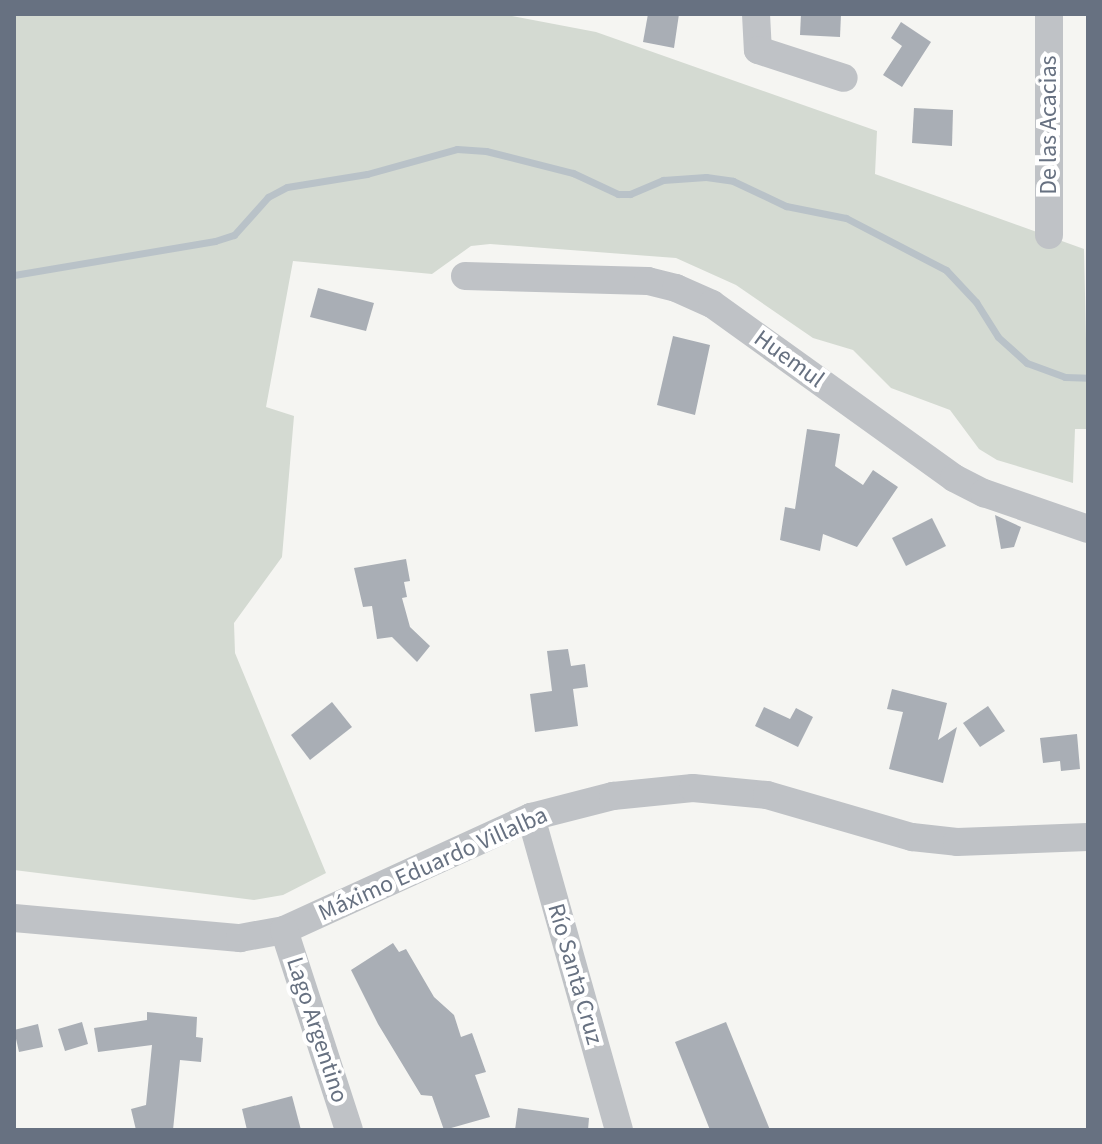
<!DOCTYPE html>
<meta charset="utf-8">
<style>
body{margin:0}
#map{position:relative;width:1102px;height:1144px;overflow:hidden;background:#f5f5f2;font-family:"Source Sans 3",sans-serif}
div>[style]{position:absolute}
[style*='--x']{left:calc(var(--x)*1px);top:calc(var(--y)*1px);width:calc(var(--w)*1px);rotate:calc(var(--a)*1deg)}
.green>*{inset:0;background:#d4dad2}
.stream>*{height:7px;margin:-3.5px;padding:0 3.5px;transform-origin:3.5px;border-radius:3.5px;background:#b9c2c8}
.building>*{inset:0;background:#a9aeb5}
.street>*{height:28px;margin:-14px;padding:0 14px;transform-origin:14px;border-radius:14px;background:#bfc2c6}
span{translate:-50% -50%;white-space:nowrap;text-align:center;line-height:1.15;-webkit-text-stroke:8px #fff;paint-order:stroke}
.street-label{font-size:24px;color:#677181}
.frame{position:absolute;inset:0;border:16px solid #677181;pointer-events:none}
</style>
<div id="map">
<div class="green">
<div style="clip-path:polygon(14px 14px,501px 14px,596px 32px,877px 131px,875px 174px,1084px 249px,1088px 429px,1075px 429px,1073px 483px,997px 460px,979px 449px,950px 410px,891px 388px,853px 350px,813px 338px,736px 285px,676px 258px,490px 244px,471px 246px,432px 274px,293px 261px,266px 407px,294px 416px,282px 557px,234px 623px,235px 653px,326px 873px,283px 895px,254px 900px,14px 870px)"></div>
</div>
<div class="stream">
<div style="--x:14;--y:275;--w:204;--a:-9.6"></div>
<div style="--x:215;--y:241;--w:20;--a:-18"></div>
<div style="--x:234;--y:235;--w:51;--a:-48.2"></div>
<div style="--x:268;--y:197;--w:21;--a:-28"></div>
<div style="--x:287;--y:187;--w:81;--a:-9.2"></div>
<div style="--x:367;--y:174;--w:93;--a:-15.5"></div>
<div style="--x:457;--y:149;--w:29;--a:4"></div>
<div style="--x:486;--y:151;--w:90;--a:14.2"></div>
<div style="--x:573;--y:173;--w:50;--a:25"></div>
<div style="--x:618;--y:194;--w:12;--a:0"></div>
<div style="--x:630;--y:194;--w:36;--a:-23"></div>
<div style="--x:663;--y:180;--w:43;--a:-4"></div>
<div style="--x:706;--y:177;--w:27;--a:8"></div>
<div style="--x:733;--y:181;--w:59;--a:25.3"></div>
<div style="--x:786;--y:206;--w:61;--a:11.3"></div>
<div style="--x:846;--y:218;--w:113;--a:27.5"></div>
<div style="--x:946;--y:270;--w:44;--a:46.8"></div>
<div style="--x:976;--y:302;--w:41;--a:57.8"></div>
<div style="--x:998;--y:337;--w:39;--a:42"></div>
<div style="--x:1027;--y:363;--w:40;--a:20.2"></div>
<div style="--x:1065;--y:377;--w:23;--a:2"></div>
</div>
<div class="building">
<div style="clip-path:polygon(648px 14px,679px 14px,674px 48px,643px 42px)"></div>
<div style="clip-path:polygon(801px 14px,841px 14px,840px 37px,800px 35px)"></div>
<div style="clip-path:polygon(901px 22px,931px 42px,902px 87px,883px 75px,902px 46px,891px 38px)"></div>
<div style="clip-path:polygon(914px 108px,953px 110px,952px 146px,912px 143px)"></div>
<div style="clip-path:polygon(318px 288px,374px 303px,366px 331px,310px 317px)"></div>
<div style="clip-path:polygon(673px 336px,710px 345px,695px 415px,657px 405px)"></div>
<div style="clip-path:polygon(807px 429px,840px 434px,835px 466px,863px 485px,873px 470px,898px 487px,857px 547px,823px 534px,820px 551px,780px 540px,785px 507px,795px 509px)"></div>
<div style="clip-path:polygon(995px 515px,1021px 527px,1014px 547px,1001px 549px)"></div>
<div style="clip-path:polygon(932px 518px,946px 546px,906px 566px,892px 538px)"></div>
<div style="clip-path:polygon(406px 559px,410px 581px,404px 582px,407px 597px,402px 598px,410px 627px,430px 646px,417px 662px,392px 637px,377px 639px,372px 606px,363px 607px,354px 568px)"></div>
<div style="clip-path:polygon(568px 649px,571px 666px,585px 664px,588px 687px,573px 689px,578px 726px,535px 732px,530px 694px,552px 691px,547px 651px)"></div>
<div style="clip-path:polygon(892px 689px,947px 703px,938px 740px,957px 727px,943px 783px,889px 769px,903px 712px,887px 709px)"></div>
<div style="clip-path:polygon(332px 702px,352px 727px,310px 760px,291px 735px)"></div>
<div style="clip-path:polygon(988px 706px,1005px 731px,980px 747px,963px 723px)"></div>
<div style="clip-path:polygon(764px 707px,790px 719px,796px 708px,813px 717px,798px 747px,755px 726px)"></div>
<div style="clip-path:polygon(1077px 734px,1080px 769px,1061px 771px,1060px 761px,1043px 763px,1040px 738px)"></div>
<div style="clip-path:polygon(393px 943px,399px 952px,406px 949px,434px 997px,454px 1015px,461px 1037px,472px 1033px,486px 1072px,475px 1075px,490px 1117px,444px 1130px,432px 1096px,421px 1095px,378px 1024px,351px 970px)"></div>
<div style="clip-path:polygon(147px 1012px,197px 1017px,196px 1037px,203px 1038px,201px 1062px,180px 1060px,173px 1130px,136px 1130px,131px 1109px,146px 1105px,152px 1045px,98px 1052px,94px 1028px,147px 1020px)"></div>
<div style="clip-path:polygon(82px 1022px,88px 1044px,65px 1051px,58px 1029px)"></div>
<div style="clip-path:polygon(726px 1022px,770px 1130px,710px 1130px,675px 1042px)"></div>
<div style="clip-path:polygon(38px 1024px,43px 1047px,19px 1052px,14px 1030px)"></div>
<div style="clip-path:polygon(292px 1096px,301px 1130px,247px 1130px,242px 1109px)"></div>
<div style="clip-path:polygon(518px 1108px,589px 1118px,588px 1130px,515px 1130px)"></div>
</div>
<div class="street">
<div style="--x:756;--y:14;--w:36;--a:87"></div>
<div style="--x:758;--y:50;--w:90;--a:18"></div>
<div style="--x:1049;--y:235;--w:221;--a:-90"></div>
<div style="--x:465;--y:276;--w:183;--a:1.6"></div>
<div style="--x:648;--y:281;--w:29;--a:14"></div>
<div style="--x:676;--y:288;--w:39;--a:24"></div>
<div style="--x:712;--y:304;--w:298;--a:35.7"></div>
<div style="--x:954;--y:478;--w:34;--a:27"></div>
<div style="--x:984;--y:493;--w:110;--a:19.1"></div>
<div style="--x:531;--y:817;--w:325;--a:74.3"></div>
<div style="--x:14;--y:918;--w:227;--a:5.1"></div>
<div style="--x:240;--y:938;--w:45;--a:-10.3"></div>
<div style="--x:284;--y:930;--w:272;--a:-24.6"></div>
<div style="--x:531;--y:817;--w:85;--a:-14.4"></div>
<div style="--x:613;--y:796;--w:80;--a:-5.7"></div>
<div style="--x:693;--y:788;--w:74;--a:5.4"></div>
<div style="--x:767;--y:795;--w:151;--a:16.2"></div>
<div style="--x:912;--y:837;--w:45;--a:6.3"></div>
<div style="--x:957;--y:842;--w:131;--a:-2.2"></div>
<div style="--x:284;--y:930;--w:210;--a:72"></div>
</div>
<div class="street-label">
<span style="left:1049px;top:125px;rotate:-90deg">De las Acacias</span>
<span style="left:789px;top:359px;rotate:36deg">Huemul</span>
<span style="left:433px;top:864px;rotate:-24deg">Máximo Eduardo Villalba</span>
<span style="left:575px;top:974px;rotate:74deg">Río Santa Cruz</span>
<span style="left:317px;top:1030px;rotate:72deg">Lago Argentino</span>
</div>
<div class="frame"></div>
</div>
